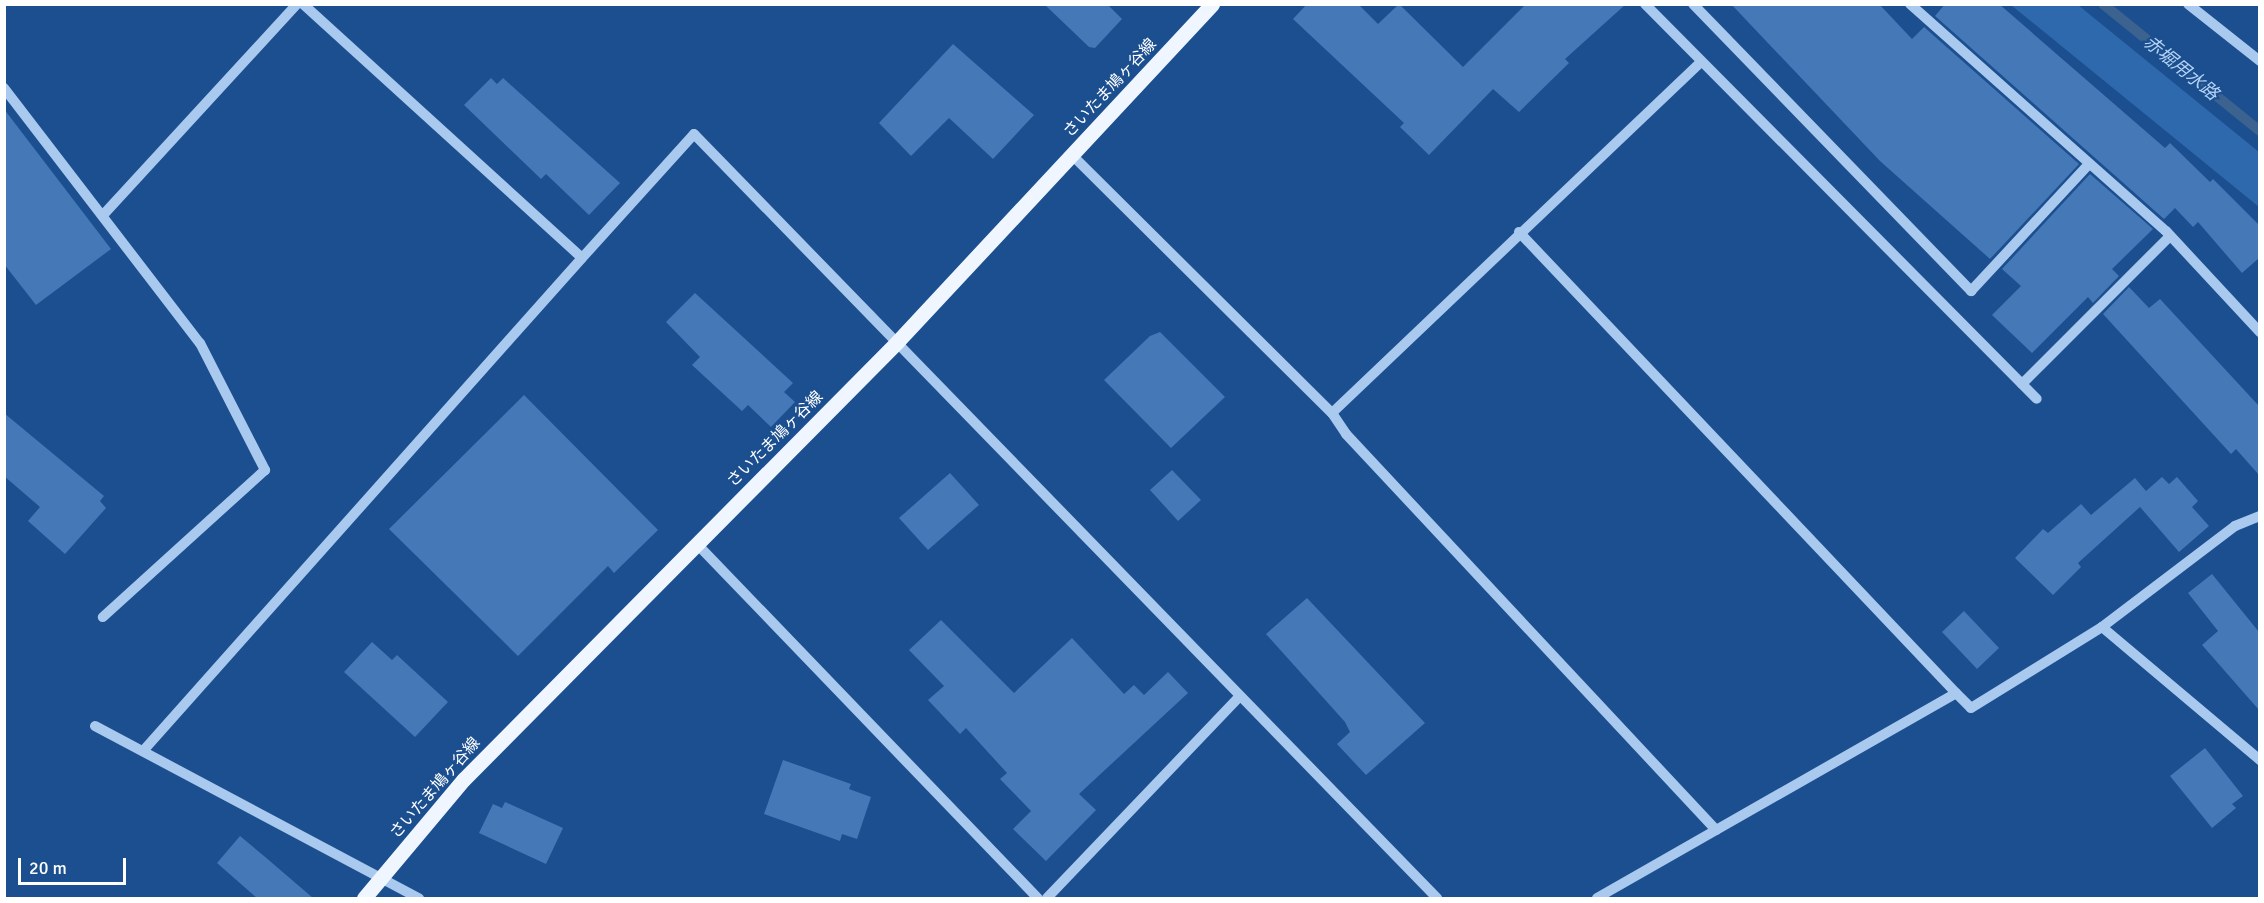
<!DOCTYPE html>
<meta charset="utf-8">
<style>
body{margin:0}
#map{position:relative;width:2264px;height:903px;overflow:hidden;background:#1b4f8f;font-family:Signika,"Noto Sans JP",sans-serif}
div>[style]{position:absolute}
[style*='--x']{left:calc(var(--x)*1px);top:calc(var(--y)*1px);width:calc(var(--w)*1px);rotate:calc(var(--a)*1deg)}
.green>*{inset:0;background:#2e69ad}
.stream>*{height:10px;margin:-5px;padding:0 5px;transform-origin:5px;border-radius:5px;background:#3c6290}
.building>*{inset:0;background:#4478b7}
.minor>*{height:10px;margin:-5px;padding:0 5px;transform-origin:5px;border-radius:5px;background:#a9c9ee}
.major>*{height:15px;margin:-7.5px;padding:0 7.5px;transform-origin:7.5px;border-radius:7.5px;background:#f0f6ff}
span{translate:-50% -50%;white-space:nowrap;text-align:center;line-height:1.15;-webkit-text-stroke:4.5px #1b4f8f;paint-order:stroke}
.street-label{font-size:16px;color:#fff}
.water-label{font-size:18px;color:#b5d3f5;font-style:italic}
.frame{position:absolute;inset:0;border:6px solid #fff;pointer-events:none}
.scale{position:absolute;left:18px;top:858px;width:108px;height:27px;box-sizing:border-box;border:3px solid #fff;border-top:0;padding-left:8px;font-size:18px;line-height:21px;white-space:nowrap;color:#fff;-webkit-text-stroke:4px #1b4f8f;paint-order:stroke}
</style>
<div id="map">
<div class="green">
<div style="clip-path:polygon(2011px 5px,2078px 5px,2259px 152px,2259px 207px)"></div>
</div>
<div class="stream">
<div style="--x:2103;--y:4;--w:202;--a:39"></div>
</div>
<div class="building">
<div style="clip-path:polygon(1044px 4px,1107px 4px,1122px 19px,1095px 48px,1089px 47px)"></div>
<div style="clip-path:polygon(1307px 4px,1358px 4px,1378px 24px,1399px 4px,1463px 67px,1526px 4px,1626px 4px,1565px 59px,1569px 63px,1519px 112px,1493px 89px,1429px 155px,1400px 127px,1404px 123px,1293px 19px)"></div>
<div style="clip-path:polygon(1731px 4px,1879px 4px,1912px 39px,1924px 27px,2079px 164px,1990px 259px,1880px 161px)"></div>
<div style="clip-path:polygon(1945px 4px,1999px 4px,2165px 148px,2170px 143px,2210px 182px,2213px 179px,2259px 225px,2259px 258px,2242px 273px,2198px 222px,2193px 227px,2175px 208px,2164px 219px,1935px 16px)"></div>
<div style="clip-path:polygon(953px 44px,1034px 115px,993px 159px,949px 118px,911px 156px,879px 123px)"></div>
<div style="clip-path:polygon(491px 78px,497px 84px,503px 78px,620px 183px,589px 215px,546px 174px,541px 179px,464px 105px)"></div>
<div style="clip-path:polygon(4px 109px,111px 249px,36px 305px,4px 264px)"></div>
<div style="clip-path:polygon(2090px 174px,2153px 229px,2112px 269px,2119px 276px,2093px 303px,2088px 297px,2032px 353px,1992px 315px,2021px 286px,2002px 269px)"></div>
<div style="clip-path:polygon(2129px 287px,2149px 308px,2160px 299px,2259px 406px,2259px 475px,2236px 449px,2231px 454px,2103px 314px)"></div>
<div style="clip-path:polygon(695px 293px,793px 383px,784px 392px,795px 402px,771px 427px,748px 405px,742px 411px,692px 365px,700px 357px,666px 322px)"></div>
<div style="clip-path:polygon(1160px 332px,1225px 397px,1171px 448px,1104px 380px,1150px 336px)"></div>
<div style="clip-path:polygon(524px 395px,658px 530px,614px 573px,608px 566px,518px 656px,389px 529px)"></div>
<div style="clip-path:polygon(4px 413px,104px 496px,100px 501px,106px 508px,65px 554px,28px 521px,40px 507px,4px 476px)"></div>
<div style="clip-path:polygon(1172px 470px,1201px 500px,1178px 521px,1150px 490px)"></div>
<div style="clip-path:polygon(950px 473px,979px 505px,928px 550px,899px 518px)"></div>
<div style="clip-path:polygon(2162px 477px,2169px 484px,2177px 477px,2198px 501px,2192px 507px,2209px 526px,2179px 552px,2140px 507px,2078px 563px,2081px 567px,2053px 595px,2015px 558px,2043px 529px,2048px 533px,2081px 504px,2091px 515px,2135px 478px,2146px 491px)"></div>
<div style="clip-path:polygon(2212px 574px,2259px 632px,2259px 710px,2202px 645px,2218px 631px,2188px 593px)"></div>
<div style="clip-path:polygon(1307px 598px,1425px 723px,1366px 775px,1337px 744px,1350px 732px,1345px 722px,1266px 634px)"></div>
<div style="clip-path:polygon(1964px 611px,1999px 648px,1977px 669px,1942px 632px)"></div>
<div style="clip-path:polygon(941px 620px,1014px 693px,1072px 638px,1124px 694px,1134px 685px,1144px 695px,1168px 672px,1188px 693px,1079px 794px,1096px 810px,1046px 861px,1013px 829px,1031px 811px,1000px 779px,1007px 773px,966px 728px,960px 734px,928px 700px,944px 686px,909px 650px)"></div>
<div style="clip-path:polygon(372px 642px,392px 660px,397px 655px,448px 702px,415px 737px,344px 672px)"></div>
<div style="clip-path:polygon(2205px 748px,2243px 796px,2232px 804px,2236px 808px,2212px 828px,2170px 776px)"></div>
<div style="clip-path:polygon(783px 760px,851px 784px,849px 789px,871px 797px,857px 839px,842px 834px,840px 841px,764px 814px)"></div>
<div style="clip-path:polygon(505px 802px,563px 828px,546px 864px,479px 833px,493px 804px,502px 808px)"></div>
<div style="clip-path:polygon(240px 836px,264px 856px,313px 898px,257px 898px,217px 863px)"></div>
</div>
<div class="minor">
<div style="--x:303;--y:4;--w:377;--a:42.3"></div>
<div style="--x:582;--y:258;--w:167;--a:-47.9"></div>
<div style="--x:694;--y:134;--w:1066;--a:45.8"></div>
<div style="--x:1645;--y:4;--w:556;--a:45.22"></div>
<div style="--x:1693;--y:4;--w:400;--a:45.9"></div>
<div style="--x:1971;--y:291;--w:172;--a:-47.1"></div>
<div style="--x:1910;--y:4;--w:342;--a:41.6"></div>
<div style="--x:2166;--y:231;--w:138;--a:47.1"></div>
<div style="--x:2188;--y:4;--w:92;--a:38.4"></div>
<div style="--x:4;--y:88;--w:322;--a:52.5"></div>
<div style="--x:200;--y:343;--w:143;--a:62.9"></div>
<div style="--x:265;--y:470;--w:219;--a:137.8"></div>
<div style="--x:1072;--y:155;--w:366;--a:44.8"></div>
<div style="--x:1332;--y:413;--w:25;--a:56"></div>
<div style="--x:1346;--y:434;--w:542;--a:46.94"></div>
<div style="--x:104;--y:214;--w:285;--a:-47.4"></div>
<div style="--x:1519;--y:232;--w:635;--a:46.53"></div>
<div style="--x:2022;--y:384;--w:209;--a:-45"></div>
<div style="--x:1332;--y:413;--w:509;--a:-43.57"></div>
<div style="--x:696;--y:543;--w:493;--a:46.1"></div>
<div style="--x:2102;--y:627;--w:207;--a:40.1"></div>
<div style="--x:95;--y:726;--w:367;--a:28"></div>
<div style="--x:143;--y:751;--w:660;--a:-48.32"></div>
<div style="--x:1047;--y:898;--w:279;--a:-46.3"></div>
<div style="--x:1597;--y:898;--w:413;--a:-29.7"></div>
<div style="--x:1956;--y:693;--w:21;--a:45"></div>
<div style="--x:1971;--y:708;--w:154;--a:-31.7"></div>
<div style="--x:2102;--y:627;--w:167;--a:-37.2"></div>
<div style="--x:2235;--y:526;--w:27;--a:-22"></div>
</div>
<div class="major">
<div style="--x:364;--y:898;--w:155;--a:-50"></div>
<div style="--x:464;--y:779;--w:615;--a:-45.26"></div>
<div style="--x:897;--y:342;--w:462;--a:-47"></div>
</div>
<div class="street-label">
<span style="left:1110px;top:88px;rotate:-47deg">さいたま鳩ヶ谷線</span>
<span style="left:775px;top:439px;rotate:-45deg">さいたま鳩ヶ谷線</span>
<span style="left:435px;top:788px;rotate:-49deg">さいたま鳩ヶ谷線</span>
</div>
<div class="water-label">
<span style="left:2181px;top:68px;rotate:39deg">赤堀用水路</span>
</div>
<div class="frame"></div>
<div class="scale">20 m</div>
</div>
